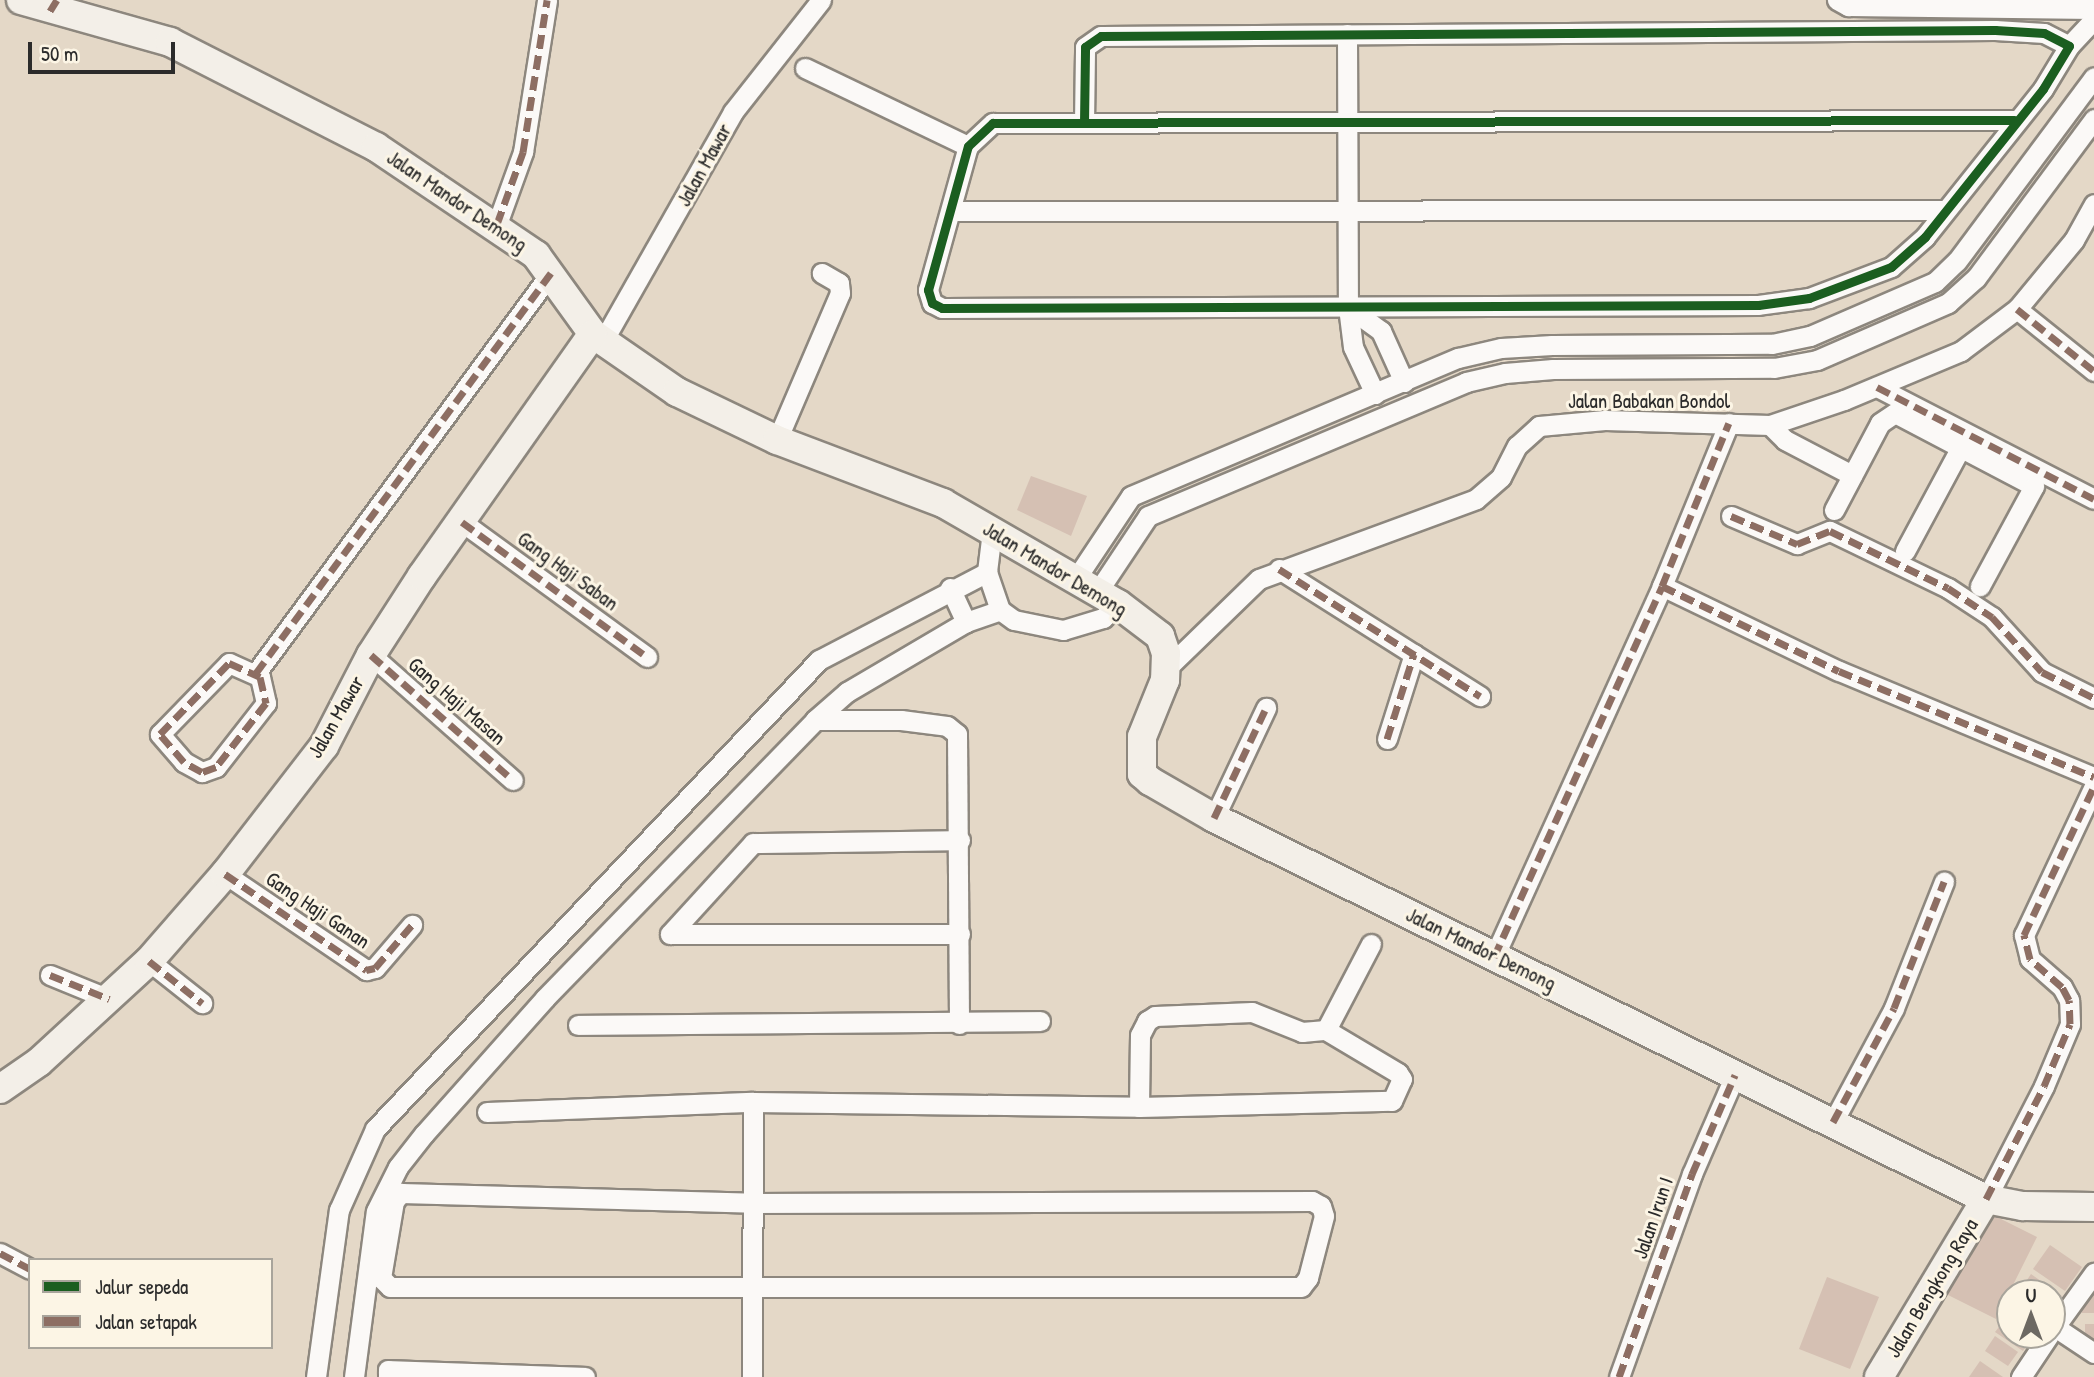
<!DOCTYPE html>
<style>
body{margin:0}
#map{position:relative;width:2094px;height:1377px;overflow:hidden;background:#e4d8c7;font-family:"Patrick Hand",sans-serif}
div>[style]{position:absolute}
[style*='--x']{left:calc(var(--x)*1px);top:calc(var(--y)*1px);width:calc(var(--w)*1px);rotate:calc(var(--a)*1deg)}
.building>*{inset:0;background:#d5c0b3}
.roads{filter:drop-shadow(2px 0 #8d877e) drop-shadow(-2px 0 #8d877e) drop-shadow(0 2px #8d877e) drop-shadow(0 -2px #8d877e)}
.street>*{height:19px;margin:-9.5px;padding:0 9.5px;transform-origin:9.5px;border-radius:9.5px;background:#fbf9f7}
.secondary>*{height:28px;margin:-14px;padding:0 14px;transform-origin:14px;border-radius:14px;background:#f3efe8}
.quiet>*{height:7px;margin-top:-3.5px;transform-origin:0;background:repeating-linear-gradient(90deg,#8d6e63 0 14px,transparent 0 21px)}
.cycleway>*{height:9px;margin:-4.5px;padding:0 4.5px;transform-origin:4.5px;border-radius:4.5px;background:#1b5e20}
span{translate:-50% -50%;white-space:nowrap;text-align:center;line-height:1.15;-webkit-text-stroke:6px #fcf5e5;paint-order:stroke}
.street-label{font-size:21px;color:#2b2b2b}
.legend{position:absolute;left:28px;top:1258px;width:245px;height:91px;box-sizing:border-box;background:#fcf5e5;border:2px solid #a8a49b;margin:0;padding:9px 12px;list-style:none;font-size:21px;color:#2b2b2b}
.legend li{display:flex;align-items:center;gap:14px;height:35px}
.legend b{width:35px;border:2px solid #a8a49b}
.north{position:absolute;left:1996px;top:1279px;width:70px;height:70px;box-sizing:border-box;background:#fcf5e5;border:2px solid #a8a49b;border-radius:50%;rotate:0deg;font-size:19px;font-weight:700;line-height:28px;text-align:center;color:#2b2b2b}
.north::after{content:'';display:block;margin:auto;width:24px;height:32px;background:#6c6862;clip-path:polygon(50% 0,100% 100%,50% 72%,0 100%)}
.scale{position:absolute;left:28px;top:42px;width:147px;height:32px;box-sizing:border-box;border:4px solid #2b2b2b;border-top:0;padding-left:9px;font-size:21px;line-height:24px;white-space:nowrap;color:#2b2b2b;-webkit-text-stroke:5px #fcf5e5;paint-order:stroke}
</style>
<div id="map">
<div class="building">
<div style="clip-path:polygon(1031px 476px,1087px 496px,1071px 536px,1017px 510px)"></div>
<div style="clip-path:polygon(1981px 1209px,2037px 1237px,1996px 1319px,1940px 1291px)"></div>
<div style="clip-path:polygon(2050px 1245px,2082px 1267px,2065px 1291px,2033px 1269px)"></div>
<div style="clip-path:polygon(2031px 1274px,2062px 1296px,2054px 1308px,2052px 1293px,2033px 1293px,2023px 1286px)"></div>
<div style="clip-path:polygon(1827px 1277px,1879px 1297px,1850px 1369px,1799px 1349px)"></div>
<div style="clip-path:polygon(2081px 1288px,2094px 1288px,2094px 1313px,2082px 1313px)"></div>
<div style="clip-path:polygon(2003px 1322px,2010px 1327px,2010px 1335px,2030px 1340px,2023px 1351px,1995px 1332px)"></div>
<div style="clip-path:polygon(2085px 1324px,2094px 1324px,2094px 1341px,2085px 1341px)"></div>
<div style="clip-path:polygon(1995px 1336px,2018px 1352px,2008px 1366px,1985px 1351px)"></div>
<div style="clip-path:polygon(1980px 1361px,2003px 1377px,1969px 1377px)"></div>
</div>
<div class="roads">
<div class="street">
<div style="--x:1837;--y:0;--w:13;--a:29"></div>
<div style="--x:1848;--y:6;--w:246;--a:0.7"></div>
<div style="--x:1347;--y:34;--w:273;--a:89.8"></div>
<div style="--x:1348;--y:307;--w:40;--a:82.9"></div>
<div style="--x:1353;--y:347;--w:52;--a:64.9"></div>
<div style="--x:2069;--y:46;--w:37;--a:-47"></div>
<div style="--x:805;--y:68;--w:181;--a:25.6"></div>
<div style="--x:1084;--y:123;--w:76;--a:-89.2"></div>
<div style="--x:1085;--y:47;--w:19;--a:-35"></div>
<div style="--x:1101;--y:36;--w:894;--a:-0.38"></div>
<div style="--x:1995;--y:30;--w:49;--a:3.5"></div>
<div style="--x:2044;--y:33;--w:28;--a:27"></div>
<div style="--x:2069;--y:46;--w:50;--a:121.2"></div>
<div style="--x:2043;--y:89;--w:189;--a:128.6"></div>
<div style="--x:1925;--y:237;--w:45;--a:138.6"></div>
<div style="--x:1891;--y:267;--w:88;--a:159.3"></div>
<div style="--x:1809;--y:298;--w:51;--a:172.2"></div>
<div style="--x:1758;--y:305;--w:816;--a:179.79"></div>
<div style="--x:942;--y:308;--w:11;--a:-153"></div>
<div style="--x:932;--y:303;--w:14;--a:-107"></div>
<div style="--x:928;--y:290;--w:149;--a:-74.5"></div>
<div style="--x:968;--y:146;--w:34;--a:-43"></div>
<div style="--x:993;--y:123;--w:1021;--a:-0.17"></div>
<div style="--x:951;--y:211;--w:994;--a:-0.06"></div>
<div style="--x:497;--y:224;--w:77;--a:-70.1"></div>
<div style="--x:523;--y:152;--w:154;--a:-81"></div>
<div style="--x:1348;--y:307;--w:41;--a:36"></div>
<div style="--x:1381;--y:331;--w:56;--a:65.7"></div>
<div style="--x:2017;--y:309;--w:99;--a:38.8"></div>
<div style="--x:603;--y:341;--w:263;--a:-60.4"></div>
<div style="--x:733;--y:112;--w:142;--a:-51.8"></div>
<div style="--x:1877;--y:387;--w:244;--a:27.3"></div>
<div style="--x:1770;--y:425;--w:21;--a:45"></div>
<div style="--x:1785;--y:440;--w:76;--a:27.6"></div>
<div style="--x:777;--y:440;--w:160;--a:-66.8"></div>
<div style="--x:840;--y:293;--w:10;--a:-96"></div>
<div style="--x:839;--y:283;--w:20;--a:-150"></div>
<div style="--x:1834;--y:510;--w:98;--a:-62.1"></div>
<div style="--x:1880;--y:423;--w:18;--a:-34"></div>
<div style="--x:1895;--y:413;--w:157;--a:27.7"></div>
<div style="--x:2034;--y:486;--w:114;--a:118.4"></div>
<div style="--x:1731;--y:516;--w:72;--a:23"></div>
<div style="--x:1797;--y:544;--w:35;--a:-22"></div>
<div style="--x:1830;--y:531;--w:131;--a:25.8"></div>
<div style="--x:1948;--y:588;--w:53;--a:33.4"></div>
<div style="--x:1992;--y:617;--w:74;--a:47.7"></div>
<div style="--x:2042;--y:672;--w:58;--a:26.6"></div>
<div style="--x:462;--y:522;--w:229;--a:36.1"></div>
<div style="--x:992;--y:531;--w:41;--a:97"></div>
<div style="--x:987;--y:572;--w:40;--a:71.1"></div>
<div style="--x:1000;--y:610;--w:17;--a:36"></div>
<div style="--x:1014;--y:620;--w:50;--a:11.5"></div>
<div style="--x:1063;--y:630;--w:42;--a:-16.7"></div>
<div style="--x:1103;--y:618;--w:21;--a:-43"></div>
<div style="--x:1905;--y:551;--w:118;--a:-61.7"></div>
<div style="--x:1279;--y:569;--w:238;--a:32.3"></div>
<div style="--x:1077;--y:577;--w:97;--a:-56.3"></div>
<div style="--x:1131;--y:496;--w:355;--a:-22.9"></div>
<div style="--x:1458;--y:358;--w:44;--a:-13.1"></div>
<div style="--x:1501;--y:348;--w:51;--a:-3.4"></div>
<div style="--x:1552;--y:345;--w:220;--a:-0.3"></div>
<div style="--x:1772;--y:344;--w:39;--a:-12"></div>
<div style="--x:1810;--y:336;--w:136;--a:-23.4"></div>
<div style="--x:1935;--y:282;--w:30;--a:-44"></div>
<div style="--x:1957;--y:261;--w:229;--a:-53.3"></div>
<div style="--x:1662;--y:586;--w:196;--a:25.7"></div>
<div style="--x:1839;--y:671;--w:276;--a:22.6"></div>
<div style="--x:950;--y:588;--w:38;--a:65"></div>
<div style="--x:1098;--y:591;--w:90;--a:-56.3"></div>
<div style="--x:1148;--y:516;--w:345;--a:-22.8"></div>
<div style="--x:1466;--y:382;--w:40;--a:-13"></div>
<div style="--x:1505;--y:373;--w:48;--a:-4.8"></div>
<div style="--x:1553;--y:369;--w:221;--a:-0.3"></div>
<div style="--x:1774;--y:368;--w:44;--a:-10.5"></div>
<div style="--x:1817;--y:360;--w:143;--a:-23.5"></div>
<div style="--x:1948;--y:303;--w:38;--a:-42"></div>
<div style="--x:1976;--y:278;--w:198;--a:-53.4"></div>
<div style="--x:371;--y:655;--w:189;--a:41.4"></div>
<div style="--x:229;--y:663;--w:34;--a:24"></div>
<div style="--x:260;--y:677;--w:27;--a:77"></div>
<div style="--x:266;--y:703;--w:81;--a:128"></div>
<div style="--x:216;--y:767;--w:15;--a:160"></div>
<div style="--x:202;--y:772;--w:21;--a:-151"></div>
<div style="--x:184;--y:762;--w:37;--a:-131"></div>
<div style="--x:160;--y:734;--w:99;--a:-45.8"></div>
<div style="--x:1167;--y:668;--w:128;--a:-44.1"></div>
<div style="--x:1259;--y:579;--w:231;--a:-20.2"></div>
<div style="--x:1476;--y:499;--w:33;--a:-41"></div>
<div style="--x:1501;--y:477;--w:35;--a:-63"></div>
<div style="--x:1517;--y:446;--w:30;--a:-42"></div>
<div style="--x:1539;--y:426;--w:66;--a:-5.2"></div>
<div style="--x:1605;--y:420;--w:165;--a:1.7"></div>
<div style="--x:1770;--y:425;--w:78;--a:-18.7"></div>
<div style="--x:1844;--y:400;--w:127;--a:-22.7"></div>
<div style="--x:1961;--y:351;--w:70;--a:-36.9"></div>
<div style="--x:2017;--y:309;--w:89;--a:-50.4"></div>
<div style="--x:2074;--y:240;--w:41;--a:-60.9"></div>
<div style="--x:256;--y:673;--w:498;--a:-53.6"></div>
<div style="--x:815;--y:720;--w:86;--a:0"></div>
<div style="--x:901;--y:720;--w:46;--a:7.4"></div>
<div style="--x:947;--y:726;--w:13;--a:39"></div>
<div style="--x:957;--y:734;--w:290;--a:89.6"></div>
<div style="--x:1387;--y:739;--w:89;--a:-72.4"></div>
<div style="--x:1214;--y:818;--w:122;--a:-64.7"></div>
<div style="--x:225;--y:874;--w:171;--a:34.2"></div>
<div style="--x:366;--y:970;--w:9;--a:-13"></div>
<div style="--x:375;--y:968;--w:57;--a:-49.3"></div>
<div style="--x:670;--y:934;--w:123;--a:-47.6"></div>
<div style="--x:753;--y:843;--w:207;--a:-0.8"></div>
<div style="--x:670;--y:934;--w:290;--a:0"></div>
<div style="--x:1494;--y:957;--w:407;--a:-65.6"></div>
<div style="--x:1662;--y:586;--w:176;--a:-67.7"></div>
<div style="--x:149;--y:961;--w:68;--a:38.4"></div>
<div style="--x:50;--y:975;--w:64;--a:22.1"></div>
<div style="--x:578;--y:1025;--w:462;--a:-0.5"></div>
<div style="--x:1139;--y:1107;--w:72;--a:-89.2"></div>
<div style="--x:1140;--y:1035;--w:16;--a:-63"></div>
<div style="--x:1147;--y:1021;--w:9;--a:-32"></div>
<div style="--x:1155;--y:1016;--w:97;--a:-2.4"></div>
<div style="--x:1252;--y:1012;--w:54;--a:21.8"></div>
<div style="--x:1302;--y:1032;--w:24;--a:-5"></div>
<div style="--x:1326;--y:1030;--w:97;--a:-62.4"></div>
<div style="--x:487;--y:1112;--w:266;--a:-2.2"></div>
<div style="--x:753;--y:1102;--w:386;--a:0.7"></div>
<div style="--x:1139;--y:1107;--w:253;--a:-1.4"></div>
<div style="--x:1392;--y:1101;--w:24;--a:-66"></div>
<div style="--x:1402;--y:1079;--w:7;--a:-124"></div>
<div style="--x:1398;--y:1073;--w:84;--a:-149.2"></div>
<div style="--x:1833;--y:1122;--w:129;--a:-61.8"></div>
<div style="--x:1894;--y:1008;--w:136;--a:-68.4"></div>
<div style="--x:401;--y:1193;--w:352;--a:1.6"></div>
<div style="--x:753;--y:1203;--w:559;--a:-0.2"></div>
<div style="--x:1312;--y:1201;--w:10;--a:29"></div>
<div style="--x:1321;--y:1206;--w:10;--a:73"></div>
<div style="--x:1324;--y:1216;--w:64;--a:104.5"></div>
<div style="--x:1308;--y:1278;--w:11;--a:128"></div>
<div style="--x:1301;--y:1287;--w:911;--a:180"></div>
<div style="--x:390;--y:1287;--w:13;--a:-135"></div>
<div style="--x:381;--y:1278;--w:78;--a:-80.4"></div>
<div style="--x:394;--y:1201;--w:11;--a:-49"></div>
<div style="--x:1986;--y:1199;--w:127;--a:-62.8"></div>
<div style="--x:2044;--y:1086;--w:67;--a:-67.2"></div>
<div style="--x:2070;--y:1024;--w:24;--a:-92"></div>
<div style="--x:2069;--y:1000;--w:15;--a:-118"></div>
<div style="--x:2062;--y:987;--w:43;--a:-138.8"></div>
<div style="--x:2030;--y:959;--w:25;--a:-104"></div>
<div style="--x:2024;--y:935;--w:165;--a:-64.8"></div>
<div style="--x:0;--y:1253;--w:34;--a:28"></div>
<div style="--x:2055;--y:1327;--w:47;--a:33.7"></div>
<div style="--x:2052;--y:1331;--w:72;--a:-54.1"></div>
<div style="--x:316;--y:1377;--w:169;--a:-82.2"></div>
<div style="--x:339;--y:1210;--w:89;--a:-66"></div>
<div style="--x:375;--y:1129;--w:646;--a:-46.57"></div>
<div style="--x:819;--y:660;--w:190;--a:-27.6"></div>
<div style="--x:354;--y:1377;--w:167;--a:-82.5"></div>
<div style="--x:376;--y:1211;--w:49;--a:-63.4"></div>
<div style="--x:398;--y:1167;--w:42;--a:-51.8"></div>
<div style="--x:424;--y:1134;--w:182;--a:-48.3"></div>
<div style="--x:545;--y:998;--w:388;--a:-45.8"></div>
<div style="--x:815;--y:720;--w:43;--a:-41.2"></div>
<div style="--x:847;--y:692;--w:138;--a:-30.5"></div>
<div style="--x:966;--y:622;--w:36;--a:-19"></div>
<div style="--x:388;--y:1377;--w:7;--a:-90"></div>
<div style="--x:388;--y:1370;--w:197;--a:2"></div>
<div style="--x:752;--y:1377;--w:275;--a:-89.8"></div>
<div style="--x:1619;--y:1377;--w:216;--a:-70.2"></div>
<div style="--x:1692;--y:1174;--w:108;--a:-66.5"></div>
<div style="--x:2021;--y:1377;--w:50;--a:-56.3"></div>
</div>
<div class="secondary">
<div style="--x:21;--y:0;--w:155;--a:15.7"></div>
<div style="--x:170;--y:42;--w:231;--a:27"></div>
<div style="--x:376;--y:147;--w:193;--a:34"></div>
<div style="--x:536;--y:255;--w:97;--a:54.2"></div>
<div style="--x:593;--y:334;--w:102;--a:34.6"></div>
<div style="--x:677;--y:392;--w:111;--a:25.6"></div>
<div style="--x:777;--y:440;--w:178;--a:20.8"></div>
<div style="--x:943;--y:503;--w:202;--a:30"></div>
<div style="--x:1118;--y:604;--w:53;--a:37.3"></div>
<div style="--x:1160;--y:636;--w:18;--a:71"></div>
<div style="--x:1166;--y:653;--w:27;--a:92"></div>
<div style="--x:1165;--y:680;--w:61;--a:112"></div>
<div style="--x:1142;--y:737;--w:37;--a:90"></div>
<div style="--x:1142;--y:774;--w:11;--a:41"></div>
<div style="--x:1150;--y:781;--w:74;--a:30"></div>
<div style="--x:1214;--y:818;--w:861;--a:26.27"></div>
<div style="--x:1986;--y:1199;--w:38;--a:11"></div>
<div style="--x:2023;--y:1206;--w:71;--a:0.8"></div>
<div style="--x:0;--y:1089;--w:47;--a:-34.7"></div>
<div style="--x:39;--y:1062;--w:149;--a:-42.6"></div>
<div style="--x:149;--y:961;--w:116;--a:-48.9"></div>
<div style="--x:225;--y:874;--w:162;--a:-52.3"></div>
<div style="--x:324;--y:746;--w:102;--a:-62.7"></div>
<div style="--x:371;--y:655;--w:94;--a:-57.2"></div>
<div style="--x:422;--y:576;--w:296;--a:-54.8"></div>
<div style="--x:1879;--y:1377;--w:208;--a:-59"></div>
</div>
</div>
<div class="quiet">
<div style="--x:50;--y:11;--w:13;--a:-58"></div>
<div style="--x:497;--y:224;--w:77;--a:-70.1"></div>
<div style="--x:523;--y:152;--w:154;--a:-81"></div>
<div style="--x:2017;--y:309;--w:99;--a:38.8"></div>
<div style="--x:1877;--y:387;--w:244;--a:27.3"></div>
<div style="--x:1731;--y:516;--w:72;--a:23"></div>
<div style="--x:1797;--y:544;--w:35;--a:-22"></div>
<div style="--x:1830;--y:531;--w:131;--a:25.8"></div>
<div style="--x:1948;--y:588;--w:53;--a:33.4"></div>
<div style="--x:1992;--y:617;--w:74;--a:47.7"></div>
<div style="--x:2042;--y:672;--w:58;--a:26.6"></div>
<div style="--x:462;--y:522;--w:229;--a:36.1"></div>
<div style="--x:1279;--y:569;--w:238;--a:32.3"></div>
<div style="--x:1662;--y:586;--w:196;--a:25.7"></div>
<div style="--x:1839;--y:671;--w:276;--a:22.6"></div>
<div style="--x:371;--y:655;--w:189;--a:41.4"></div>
<div style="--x:229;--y:663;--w:34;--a:24"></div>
<div style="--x:260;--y:677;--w:27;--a:77"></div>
<div style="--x:266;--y:703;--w:81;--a:128"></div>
<div style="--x:216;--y:767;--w:15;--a:160"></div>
<div style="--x:202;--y:772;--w:21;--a:-151"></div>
<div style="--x:184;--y:762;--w:37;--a:-131"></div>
<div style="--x:160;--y:734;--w:99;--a:-45.8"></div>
<div style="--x:256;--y:673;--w:498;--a:-53.6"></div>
<div style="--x:1387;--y:739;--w:89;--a:-72.4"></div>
<div style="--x:1214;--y:818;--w:122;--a:-64.7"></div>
<div style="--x:225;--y:874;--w:171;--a:34.2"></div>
<div style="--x:366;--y:970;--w:9;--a:-13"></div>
<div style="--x:375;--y:968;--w:57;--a:-49.3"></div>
<div style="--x:1494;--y:957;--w:407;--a:-65.6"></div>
<div style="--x:1662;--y:586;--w:176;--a:-67.7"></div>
<div style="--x:149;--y:961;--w:68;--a:38.4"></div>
<div style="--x:50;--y:975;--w:64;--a:22.1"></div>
<div style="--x:1833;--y:1122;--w:129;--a:-61.8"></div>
<div style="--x:1894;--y:1008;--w:136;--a:-68.4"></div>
<div style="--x:1986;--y:1199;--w:127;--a:-62.8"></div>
<div style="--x:2044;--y:1086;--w:67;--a:-67.2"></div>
<div style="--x:2070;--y:1024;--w:24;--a:-92"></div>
<div style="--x:2069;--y:1000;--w:15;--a:-118"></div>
<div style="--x:2062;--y:987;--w:43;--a:-138.8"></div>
<div style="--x:2030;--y:959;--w:25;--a:-104"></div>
<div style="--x:2024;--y:935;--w:165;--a:-64.8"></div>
<div style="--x:0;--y:1253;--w:34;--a:28"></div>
<div style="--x:1619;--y:1377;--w:216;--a:-70.2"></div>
<div style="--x:1692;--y:1174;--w:108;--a:-66.5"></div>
</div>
<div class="cycleway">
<div style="--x:1084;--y:123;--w:76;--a:-89.2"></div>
<div style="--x:1085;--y:47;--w:19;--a:-35"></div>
<div style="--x:1101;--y:36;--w:894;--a:-0.38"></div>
<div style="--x:1995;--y:30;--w:49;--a:3.5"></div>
<div style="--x:2044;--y:33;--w:28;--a:27"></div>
<div style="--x:2069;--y:46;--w:50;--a:121.2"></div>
<div style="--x:2043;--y:89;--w:189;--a:128.6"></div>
<div style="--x:1925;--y:237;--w:45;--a:138.6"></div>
<div style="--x:1891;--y:267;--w:88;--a:159.3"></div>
<div style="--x:1809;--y:298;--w:51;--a:172.2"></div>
<div style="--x:1758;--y:305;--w:816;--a:179.79"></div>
<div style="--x:942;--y:308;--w:11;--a:-153"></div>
<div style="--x:932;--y:303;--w:14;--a:-107"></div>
<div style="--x:928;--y:290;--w:149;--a:-74.5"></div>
<div style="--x:968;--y:146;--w:34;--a:-43"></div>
<div style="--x:993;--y:123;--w:1021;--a:-0.17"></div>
</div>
<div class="street-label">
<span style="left:704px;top:165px;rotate:-61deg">Jalan Mawar</span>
<span style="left:457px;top:201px;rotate:34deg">Jalan Mandor Demong</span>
<span style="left:1649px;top:401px">Jalan Babakan Bondol</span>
<span style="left:1055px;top:569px;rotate:31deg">Jalan Mandor Demong</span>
<span style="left:568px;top:571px;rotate:36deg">Gang Haji Saban</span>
<span style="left:457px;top:701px;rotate:41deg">Gang Haji Masan</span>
<span style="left:336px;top:717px;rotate:-60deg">Jalan Mawar</span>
<span style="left:318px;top:910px;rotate:34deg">Gang Haji Ganan</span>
<span style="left:1481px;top:949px;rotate:26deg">Jalan Mandor Demong</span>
<span style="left:1653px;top:1218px;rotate:-71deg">Jalan Irun I</span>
<span style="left:1932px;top:1288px;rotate:-59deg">Jalan Bengkong Raya</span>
</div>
<ul class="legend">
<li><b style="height:9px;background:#1b5e20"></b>Jalur sepeda</li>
<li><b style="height:9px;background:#8d6e63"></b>Jalan setapak</li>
</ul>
<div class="north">U</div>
<div class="scale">50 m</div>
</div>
